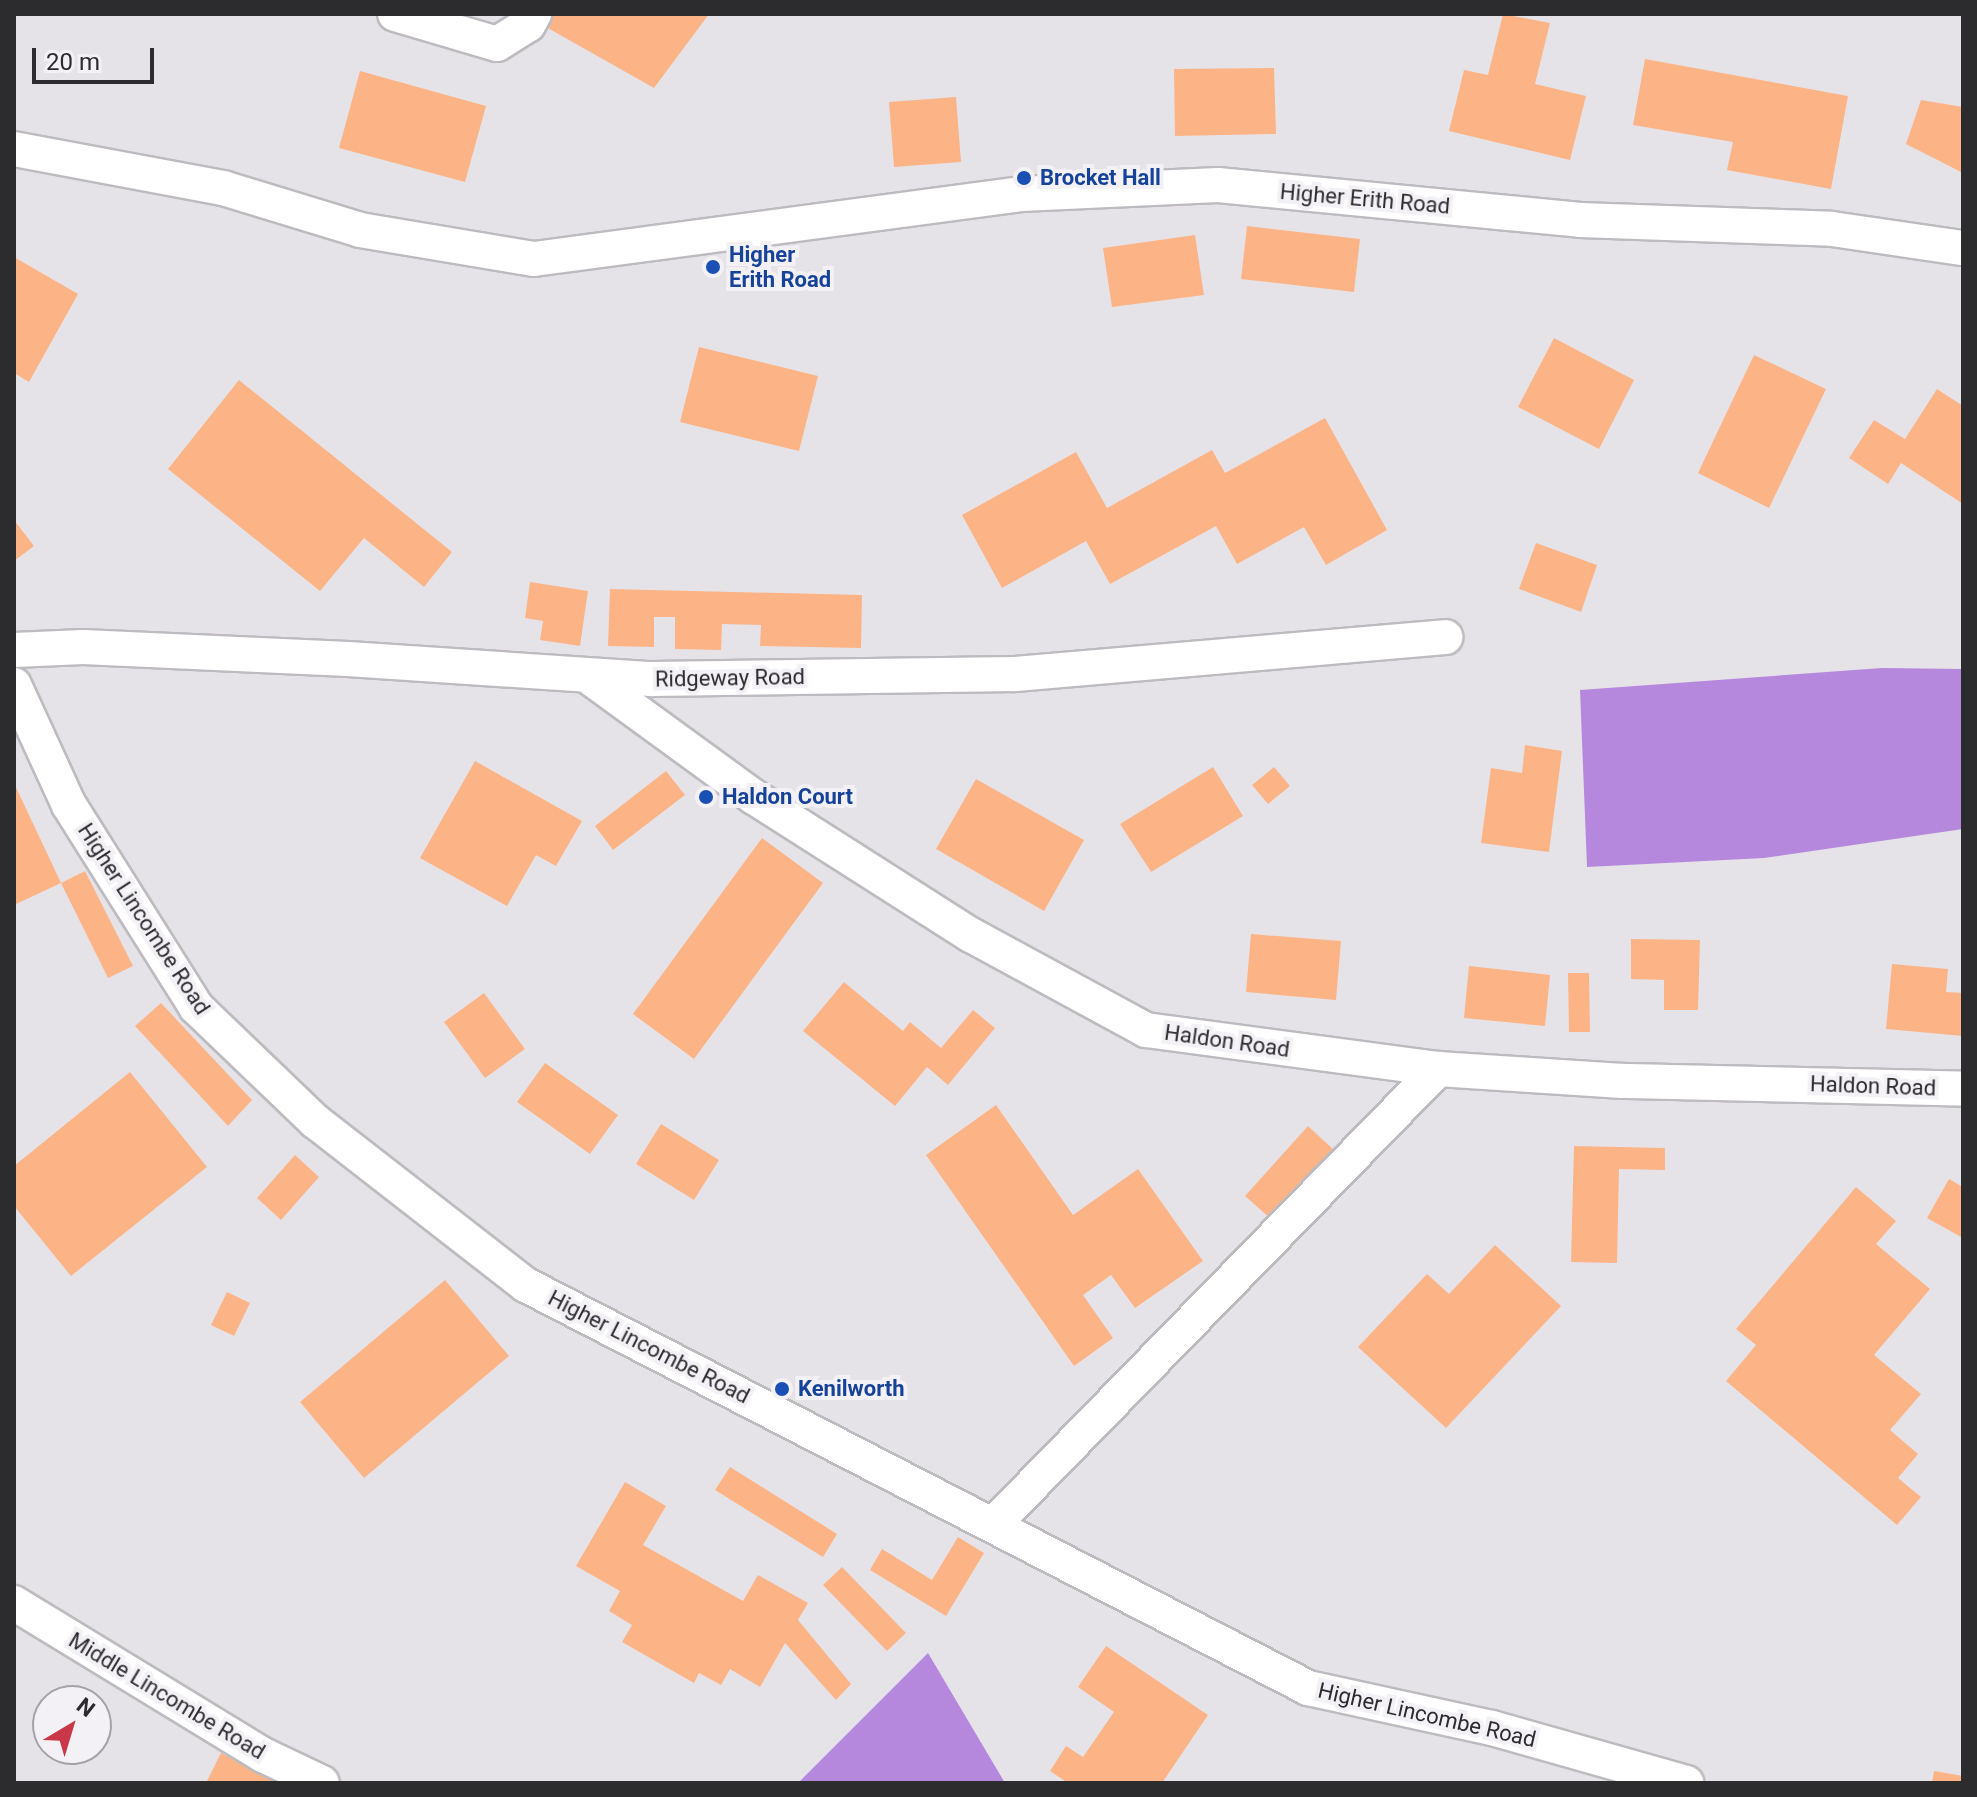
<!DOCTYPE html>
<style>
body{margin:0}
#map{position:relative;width:1977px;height:1797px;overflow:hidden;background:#e6e3e8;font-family:Roboto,sans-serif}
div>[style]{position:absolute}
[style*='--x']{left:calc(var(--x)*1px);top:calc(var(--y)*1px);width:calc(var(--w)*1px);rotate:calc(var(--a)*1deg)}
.forest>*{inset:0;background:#b588dd}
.building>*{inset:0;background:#fcb487}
.roads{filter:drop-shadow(2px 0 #bebbc0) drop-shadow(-2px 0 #bebbc0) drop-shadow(0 2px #bebbc0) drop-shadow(0 -2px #bebbc0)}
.minor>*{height:34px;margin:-17px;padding:0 17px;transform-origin:17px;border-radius:17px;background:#fff}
.dots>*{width:22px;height:22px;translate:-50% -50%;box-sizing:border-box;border:4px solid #f3f1f6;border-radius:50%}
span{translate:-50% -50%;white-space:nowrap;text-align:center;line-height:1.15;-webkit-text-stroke:8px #f3f1f6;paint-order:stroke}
.transit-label{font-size:22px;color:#164399;font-weight:700}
.left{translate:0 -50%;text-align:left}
.street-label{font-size:22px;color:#2c2b2d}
.frame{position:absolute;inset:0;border:16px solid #2c2b2d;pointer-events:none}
.north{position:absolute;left:32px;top:1685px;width:80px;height:80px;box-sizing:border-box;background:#f3f1f6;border:2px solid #a3a2a6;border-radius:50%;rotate:38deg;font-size:22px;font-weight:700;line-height:32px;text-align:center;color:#2c2b2d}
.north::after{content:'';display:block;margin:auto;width:28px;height:36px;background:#c83849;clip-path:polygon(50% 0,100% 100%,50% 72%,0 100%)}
.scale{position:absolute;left:32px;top:48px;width:122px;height:36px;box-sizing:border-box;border:4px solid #2c2b2d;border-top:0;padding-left:10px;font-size:24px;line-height:28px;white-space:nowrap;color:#2c2b2d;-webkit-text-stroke:6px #f3f1f6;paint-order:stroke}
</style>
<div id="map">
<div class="forest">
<div style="clip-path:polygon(1882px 668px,1963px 669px,1963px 829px,1764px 858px,1587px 867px,1580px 690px)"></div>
<div style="clip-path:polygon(928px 1653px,1005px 1783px,798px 1783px)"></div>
</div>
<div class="building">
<div style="clip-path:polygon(554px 14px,709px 14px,654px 88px,546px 27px)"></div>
<div style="clip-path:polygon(1503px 14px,1550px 23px,1535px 84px,1586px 96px,1570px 160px,1449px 131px,1464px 70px,1488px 75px)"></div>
<div style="clip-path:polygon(1645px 59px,1848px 96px,1831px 189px,1727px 170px,1733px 142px,1633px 125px)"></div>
<div style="clip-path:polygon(1274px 68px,1276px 134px,1175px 136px,1174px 69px)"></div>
<div style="clip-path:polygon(360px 71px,486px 106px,465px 182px,339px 148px)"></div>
<div style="clip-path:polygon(956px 97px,961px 162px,894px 167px,889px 102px)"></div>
<div style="clip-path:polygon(1921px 100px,1963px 107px,1963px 173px,1906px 144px)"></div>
<div style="clip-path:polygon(1247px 226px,1360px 239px,1354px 292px,1241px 279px)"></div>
<div style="clip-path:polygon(1195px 235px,1204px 295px,1112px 307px,1103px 248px)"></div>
<div style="clip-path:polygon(14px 257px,78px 294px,29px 382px,14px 373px)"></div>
<div style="clip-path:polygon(1554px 338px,1634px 380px,1599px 449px,1518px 407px)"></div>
<div style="clip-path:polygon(699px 347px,818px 376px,799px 451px,680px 422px)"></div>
<div style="clip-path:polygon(1754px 355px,1826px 389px,1769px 508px,1698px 473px)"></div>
<div style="clip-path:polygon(239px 380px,452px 552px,424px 587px,364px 538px,320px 591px,168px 469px)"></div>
<div style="clip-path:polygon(1937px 389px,1963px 406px,1963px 504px,1901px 463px,1888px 484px,1849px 458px,1874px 420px,1905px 439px)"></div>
<div style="clip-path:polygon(1325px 418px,1387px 530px,1326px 565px,1304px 527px,1237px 564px,1216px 526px,1110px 584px,1086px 541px,1002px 588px,962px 515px,1076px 452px,1107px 508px,1212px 450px,1225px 473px)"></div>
<div style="clip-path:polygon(14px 520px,34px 546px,14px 561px)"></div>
<div style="clip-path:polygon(1536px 543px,1597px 565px,1581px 612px,1519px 589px)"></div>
<div style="clip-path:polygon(530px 582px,588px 591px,580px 646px,540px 640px,543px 621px,525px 618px)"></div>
<div style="clip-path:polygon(610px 589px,862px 595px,861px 648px,760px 646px,761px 625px,722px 624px,721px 650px,675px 649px,675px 617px,654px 617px,654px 647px,608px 646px)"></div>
<div style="clip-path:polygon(1525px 745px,1562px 751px,1549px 852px,1481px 843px,1491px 768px,1522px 773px)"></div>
<div style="clip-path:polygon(475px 761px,582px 821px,556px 866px,536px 855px,507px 906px,420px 858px)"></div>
<div style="clip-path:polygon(1213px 767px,1243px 816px,1151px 872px,1120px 824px)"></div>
<div style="clip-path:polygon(1274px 767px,1290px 786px,1268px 804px,1252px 785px)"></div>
<div style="clip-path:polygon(666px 771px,685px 795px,613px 850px,595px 826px)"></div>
<div style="clip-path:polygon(976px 779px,1084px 840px,1044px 911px,936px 849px)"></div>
<div style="clip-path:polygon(14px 783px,61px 883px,14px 905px)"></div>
<div style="clip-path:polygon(762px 838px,823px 883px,694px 1059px,633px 1014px)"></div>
<div style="clip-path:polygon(85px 871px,133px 966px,108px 978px,61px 883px)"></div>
<div style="clip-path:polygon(1251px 934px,1341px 941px,1336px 1000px,1246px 992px)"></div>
<div style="clip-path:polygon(1631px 939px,1700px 940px,1698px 1010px,1664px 1010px,1664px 980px,1631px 979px)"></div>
<div style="clip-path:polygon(1892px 964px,1948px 969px,1946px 992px,1963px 993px,1963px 1036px,1886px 1029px)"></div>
<div style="clip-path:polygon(1469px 966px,1550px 975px,1545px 1026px,1464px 1018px)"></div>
<div style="clip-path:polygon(1568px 973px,1589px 973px,1590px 1032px,1569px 1032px)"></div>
<div style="clip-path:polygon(844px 982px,903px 1031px,910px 1022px,941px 1048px,973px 1010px,995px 1028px,948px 1085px,927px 1067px,895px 1106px,803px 1031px)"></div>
<div style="clip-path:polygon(484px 993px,525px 1049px,485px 1078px,444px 1022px)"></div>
<div style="clip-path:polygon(161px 1003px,252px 1100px,228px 1126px,135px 1026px)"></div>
<div style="clip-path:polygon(545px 1063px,618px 1115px,590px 1154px,517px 1102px)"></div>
<div style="clip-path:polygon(130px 1072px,207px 1167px,71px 1276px,14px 1206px,14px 1166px)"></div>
<div style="clip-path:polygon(996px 1105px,1073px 1215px,1138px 1169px,1203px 1261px,1135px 1308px,1111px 1275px,1083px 1295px,1113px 1338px,1074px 1366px,926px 1155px)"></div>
<div style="clip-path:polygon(661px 1124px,719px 1160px,694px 1200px,636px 1164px)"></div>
<div style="clip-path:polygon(1308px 1126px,1334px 1150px,1272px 1220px,1245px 1196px)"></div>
<div style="clip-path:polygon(1574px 1146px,1665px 1148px,1665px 1170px,1619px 1169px,1617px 1263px,1571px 1262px)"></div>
<div style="clip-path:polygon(295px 1155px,319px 1177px,281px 1220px,257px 1198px)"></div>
<div style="clip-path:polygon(1949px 1179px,1963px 1187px,1963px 1238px,1927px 1218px)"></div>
<div style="clip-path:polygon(1856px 1187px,1896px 1221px,1876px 1244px,1930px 1289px,1874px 1355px,1921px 1394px,1890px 1430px,1918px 1454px,1898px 1478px,1921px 1497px,1897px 1525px,1726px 1381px,1756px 1345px,1736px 1329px)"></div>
<div style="clip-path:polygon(1495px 1245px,1561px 1306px,1446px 1428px,1358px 1347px,1427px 1274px,1449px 1294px)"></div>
<div style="clip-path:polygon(445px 1280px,509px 1356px,364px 1478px,300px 1402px)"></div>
<div style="clip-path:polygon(227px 1292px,250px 1303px,234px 1336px,211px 1325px)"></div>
<div style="clip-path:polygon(730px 1467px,837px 1534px,823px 1557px,715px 1490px)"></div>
<div style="clip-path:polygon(625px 1482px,666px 1506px,643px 1545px,743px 1601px,758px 1575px,808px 1603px,798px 1620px,851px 1684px,836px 1700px,785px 1643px,760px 1687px,730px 1669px,721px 1685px,699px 1673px,694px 1683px,622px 1642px,632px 1625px,609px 1611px,620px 1591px,576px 1566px)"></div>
<div style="clip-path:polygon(958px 1537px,984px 1553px,946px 1616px,870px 1570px,882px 1549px,932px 1580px)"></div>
<div style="clip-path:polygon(842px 1567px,906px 1633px,887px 1651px,823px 1585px)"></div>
<div style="clip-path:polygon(1106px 1646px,1208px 1715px,1162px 1783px,1068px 1783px,1050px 1771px,1066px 1746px,1083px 1757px,1114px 1712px,1078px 1687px)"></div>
<div style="clip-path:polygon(221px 1753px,280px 1783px,207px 1781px)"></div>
<div style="clip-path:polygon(1934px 1771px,1963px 1776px,1963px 1783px,1932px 1783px)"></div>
</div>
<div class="roads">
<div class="minor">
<div style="--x:395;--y:14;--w:106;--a:16.4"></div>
<div style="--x:497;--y:44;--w:36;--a:-32"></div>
<div style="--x:528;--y:25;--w:13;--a:-61"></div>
<div style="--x:14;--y:149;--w:213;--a:10.6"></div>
<div style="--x:223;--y:188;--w:143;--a:17"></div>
<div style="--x:360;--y:230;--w:176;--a:9.5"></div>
<div style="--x:534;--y:259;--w:491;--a:-7.6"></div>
<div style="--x:1021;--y:194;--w:197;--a:-2.6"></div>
<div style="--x:1218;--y:185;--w:364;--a:5.5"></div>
<div style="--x:1580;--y:220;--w:252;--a:2"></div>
<div style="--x:1832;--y:229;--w:132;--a:8.3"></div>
<div style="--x:14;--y:650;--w:69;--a:-2.5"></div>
<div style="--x:83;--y:647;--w:265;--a:2.6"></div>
<div style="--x:348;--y:659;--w:304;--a:3.8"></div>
<div style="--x:651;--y:679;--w:364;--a:-0.8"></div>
<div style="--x:1015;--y:674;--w:432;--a:-4.9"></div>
<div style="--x:592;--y:679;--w:200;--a:36.1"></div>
<div style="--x:754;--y:797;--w:257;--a:32.5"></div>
<div style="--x:971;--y:935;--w:199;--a:28.5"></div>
<div style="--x:1146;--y:1030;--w:295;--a:7.6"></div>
<div style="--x:1438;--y:1069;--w:185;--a:3.7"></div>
<div style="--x:1623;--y:1081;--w:340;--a:1.3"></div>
<div style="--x:14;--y:685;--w:132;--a:65.4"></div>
<div style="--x:69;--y:805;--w:239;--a:57.8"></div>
<div style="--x:196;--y:1007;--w:165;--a:43.8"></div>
<div style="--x:315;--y:1121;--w:267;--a:37.9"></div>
<div style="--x:526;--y:1285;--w:880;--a:27.26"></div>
<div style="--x:1308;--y:1688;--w:188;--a:12.3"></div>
<div style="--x:1492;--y:1728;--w:202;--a:15.8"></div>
<div style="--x:994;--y:1524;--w:636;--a:-45.7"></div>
<div style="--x:14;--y:1603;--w:292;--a:31.4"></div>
<div style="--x:263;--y:1755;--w:65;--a:25.4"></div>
</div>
</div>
<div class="dots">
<div style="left:1024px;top:178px;background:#1a4fb4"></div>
<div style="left:713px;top:267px;background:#1a4fb4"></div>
<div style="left:706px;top:797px;background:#1a4fb4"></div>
<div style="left:782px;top:1389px;background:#1a4fb4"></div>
</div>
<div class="transit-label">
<span class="left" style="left:1040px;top:178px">Brocket Hall</span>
<span class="left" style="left:729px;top:267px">Higher<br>Erith Road</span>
<span class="left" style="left:722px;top:797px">Haldon Court</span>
<span class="left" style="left:798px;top:1389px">Kenilworth</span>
</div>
<div class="street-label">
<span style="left:1365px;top:199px;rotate:5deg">Higher Erith Road</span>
<span style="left:730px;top:678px;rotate:-1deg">Ridgeway Road</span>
<span style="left:144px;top:919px;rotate:57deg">Higher Lincombe Road</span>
<span style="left:1227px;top:1041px;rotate:8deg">Haldon Road</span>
<span style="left:1873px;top:1086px;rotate:2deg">Haldon Road</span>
<span style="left:649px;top:1347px;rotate:27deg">Higher Lincombe Road</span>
<span style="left:167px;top:1696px;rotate:31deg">Middle Lincombe Road</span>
<span style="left:1427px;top:1715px;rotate:13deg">Higher Lincombe Road</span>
</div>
<div class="frame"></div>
<div class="north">N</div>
<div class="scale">20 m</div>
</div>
